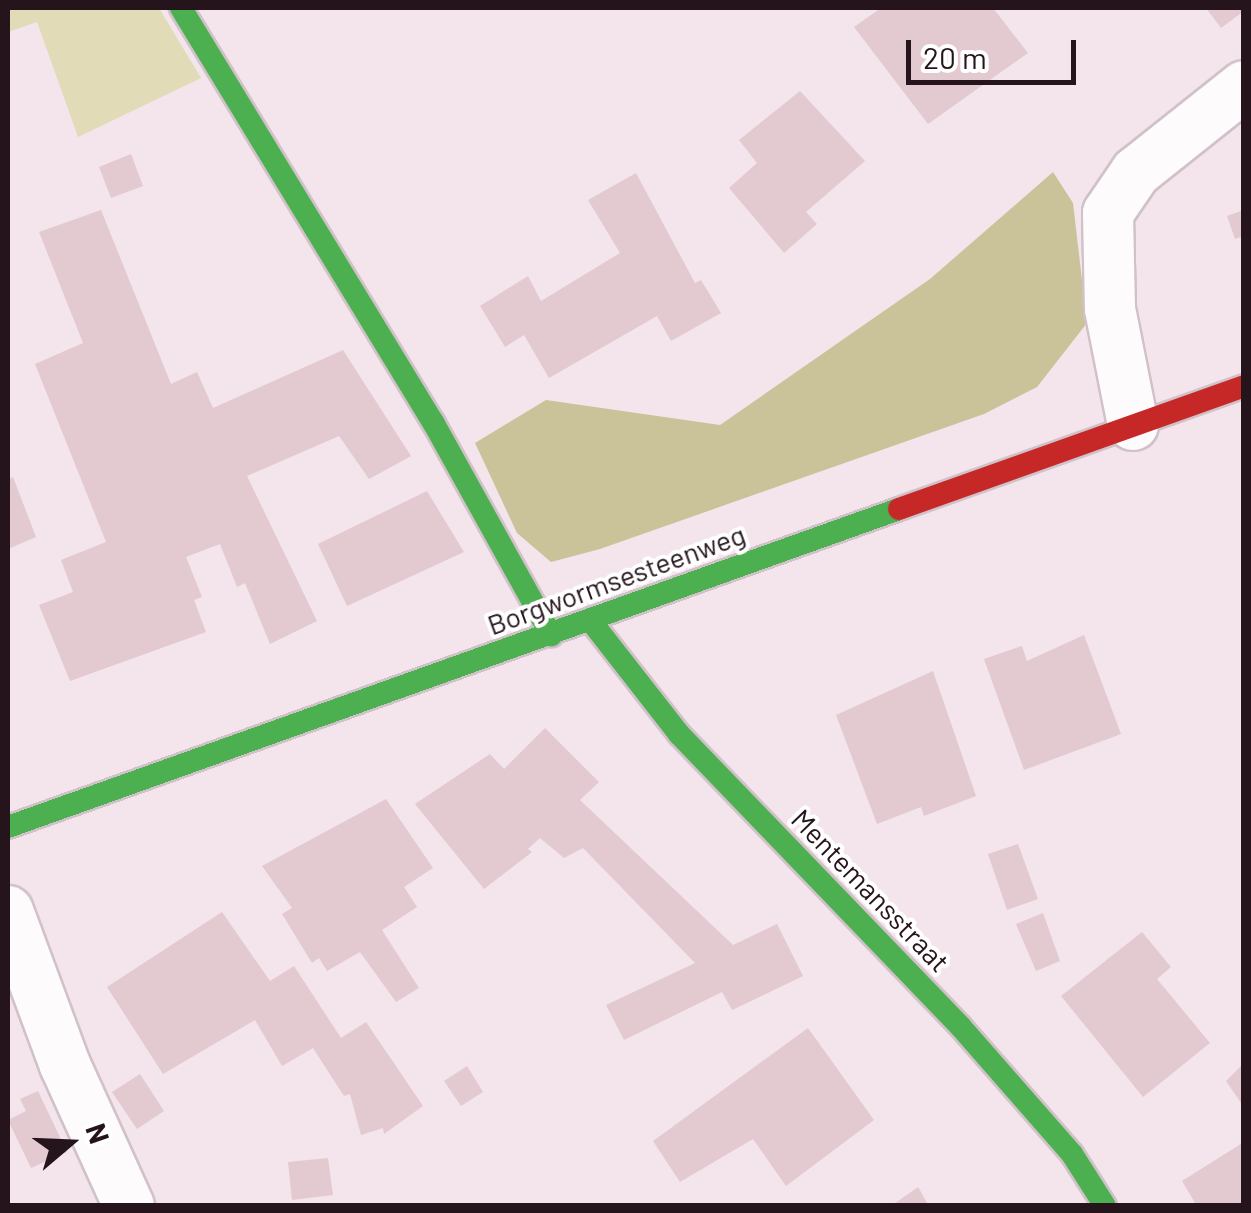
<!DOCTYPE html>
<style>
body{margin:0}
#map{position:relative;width:1251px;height:1213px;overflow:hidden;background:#f4e4eb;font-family:Barlow,sans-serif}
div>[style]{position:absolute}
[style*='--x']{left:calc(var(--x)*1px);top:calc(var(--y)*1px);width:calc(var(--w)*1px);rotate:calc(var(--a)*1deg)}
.green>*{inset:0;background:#e1dbb8}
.forest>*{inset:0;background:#cac399}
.building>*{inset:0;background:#e2cad0}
.roads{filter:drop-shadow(2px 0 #d1c1c8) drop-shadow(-2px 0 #d1c1c8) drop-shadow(0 2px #d1c1c8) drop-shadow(0 -2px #d1c1c8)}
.street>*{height:50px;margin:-25px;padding:0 25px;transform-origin:25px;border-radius:25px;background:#fdfbfc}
.fast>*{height:22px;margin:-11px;padding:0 11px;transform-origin:11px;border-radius:11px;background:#4caf50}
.jam>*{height:22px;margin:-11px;padding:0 11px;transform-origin:11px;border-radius:11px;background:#c62828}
span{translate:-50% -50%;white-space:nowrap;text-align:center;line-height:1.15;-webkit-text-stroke:8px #fff;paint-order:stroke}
.street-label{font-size:28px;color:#25141c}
.frame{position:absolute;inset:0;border:10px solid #25141c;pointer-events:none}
.north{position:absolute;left:20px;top:1093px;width:100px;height:100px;-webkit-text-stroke:8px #fff;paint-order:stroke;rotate:71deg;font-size:28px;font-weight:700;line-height:40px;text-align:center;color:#25141c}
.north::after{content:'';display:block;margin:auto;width:35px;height:45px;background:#25141c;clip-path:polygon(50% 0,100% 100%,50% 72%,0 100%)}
.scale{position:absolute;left:906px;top:40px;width:170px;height:45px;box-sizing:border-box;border:5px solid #25141c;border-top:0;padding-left:12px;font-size:30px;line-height:35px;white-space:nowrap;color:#25141c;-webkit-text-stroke:8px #fff;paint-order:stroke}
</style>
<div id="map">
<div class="green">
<div style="clip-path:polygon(8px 8px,159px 8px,201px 78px,78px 137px,37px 22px,8px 32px)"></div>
</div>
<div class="forest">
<div style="clip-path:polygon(1053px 172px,1073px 203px,1087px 323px,1037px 387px,984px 414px,600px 549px,551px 562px,517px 533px,475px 443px,546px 400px,720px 425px,930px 279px)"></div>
</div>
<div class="building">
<div style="clip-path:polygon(881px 8px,993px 8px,1028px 53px,928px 124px,854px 27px)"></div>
<div style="clip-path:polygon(1206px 8px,1244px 8px,1244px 11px,1221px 28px)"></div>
<div style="clip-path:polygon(800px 91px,865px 161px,806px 212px,817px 224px,784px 253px,729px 188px,757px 163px,739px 140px)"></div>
<div style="clip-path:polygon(131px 154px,143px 186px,111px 198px,99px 167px)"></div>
<div style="clip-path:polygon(636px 173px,695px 283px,701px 280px,721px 313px,671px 341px,657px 316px,549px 378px,524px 335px,505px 347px,480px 306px,528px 276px,541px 301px,620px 253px,588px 200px)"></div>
<div style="clip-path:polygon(101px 210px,171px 384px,197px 372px,213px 408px,343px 350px,411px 456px,369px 479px,339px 436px,247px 476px,317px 621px,270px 644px,245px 583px,237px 587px,220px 544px,186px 557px,202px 597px,194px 600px,206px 632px,70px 681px,39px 605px,73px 592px,61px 560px,106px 542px,35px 364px,83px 343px,39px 232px)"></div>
<div style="clip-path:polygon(1244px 210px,1244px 236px,1235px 239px,1227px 216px)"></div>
<div style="clip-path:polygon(13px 477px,36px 537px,8px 549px,8px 479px)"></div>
<div style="clip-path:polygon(427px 491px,464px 552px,347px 606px,318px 544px)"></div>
<div style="clip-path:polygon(1084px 635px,1121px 734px,1024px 770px,984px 659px,1022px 646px,1027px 661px)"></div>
<div style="clip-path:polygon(933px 671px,976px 796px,924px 816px,921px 807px,877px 824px,836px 715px)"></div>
<div style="clip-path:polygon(545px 728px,599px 782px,580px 800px,733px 945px,777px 924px,803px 976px,732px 1010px,722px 992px,624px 1040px,606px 1005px,695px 963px,583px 848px,564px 858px,540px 838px,528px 849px,532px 852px,484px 889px,415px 804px,490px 754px,504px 769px)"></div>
<div style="clip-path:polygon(386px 799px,433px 868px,404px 887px,417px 907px,382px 930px,419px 988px,396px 1002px,360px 952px,327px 971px,319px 958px,312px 963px,282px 914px,292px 908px,262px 866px)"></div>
<div style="clip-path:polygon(1018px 844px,1038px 899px,1007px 910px,988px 854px)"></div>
<div style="clip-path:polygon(222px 912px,270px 981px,294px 966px,341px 1038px,366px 1022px,423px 1106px,384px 1134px,383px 1128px,361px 1135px,350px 1094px,344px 1096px,313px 1048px,282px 1066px,255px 1020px,163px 1074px,107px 987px)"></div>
<div style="clip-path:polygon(1043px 913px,1060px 961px,1036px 971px,1016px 924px)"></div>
<div style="clip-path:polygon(1142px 932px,1171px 967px,1157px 979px,1210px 1043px,1143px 1097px,1061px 996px)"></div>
<div style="clip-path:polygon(808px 1028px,874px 1120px,786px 1186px,753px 1139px,680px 1182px,653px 1141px)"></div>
<div style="clip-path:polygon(1244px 1063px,1244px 1102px,1241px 1103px,1226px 1081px)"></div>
<div style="clip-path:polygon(467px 1066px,483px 1092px,461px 1106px,444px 1081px)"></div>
<div style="clip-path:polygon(140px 1074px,164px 1111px,137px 1129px,112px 1092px)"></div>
<div style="clip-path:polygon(38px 1091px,67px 1152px,31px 1168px,8px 1120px,26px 1111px,20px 1099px)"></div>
<div style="clip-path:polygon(1244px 1142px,1244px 1206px,1197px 1206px,1182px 1181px)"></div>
<div style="clip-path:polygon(328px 1158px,333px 1195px,292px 1200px,288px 1162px)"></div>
<div style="clip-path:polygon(918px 1187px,929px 1206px,891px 1206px)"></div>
</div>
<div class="roads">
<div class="street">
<div style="--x:1133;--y:425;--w:118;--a:-101.2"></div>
<div style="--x:1110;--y:309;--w:96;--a:-91.2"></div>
<div style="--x:1108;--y:213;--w:50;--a:-55.7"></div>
<div style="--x:1136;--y:172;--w:138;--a:-38.5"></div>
<div style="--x:8;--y:911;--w:164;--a:69.7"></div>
<div style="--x:65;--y:1065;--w:155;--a:65.6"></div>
</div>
<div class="fast">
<div style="--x:181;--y:8;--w:485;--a:58.7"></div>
<div style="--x:433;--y:422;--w:244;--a:61"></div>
<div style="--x:590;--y:620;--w:145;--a:52"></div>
<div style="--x:679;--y:734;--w:405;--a:46.1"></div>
<div style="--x:960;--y:1026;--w:170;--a:48.8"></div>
<div style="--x:1072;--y:1154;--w:62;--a:57.6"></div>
<div style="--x:8;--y:827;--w:946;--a:-19.64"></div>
</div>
<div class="jam">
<div style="--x:899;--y:509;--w:366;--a:-19.6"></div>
</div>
</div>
<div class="street-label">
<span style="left:616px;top:579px;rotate:-20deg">Borgwormsesteenweg</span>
<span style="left:871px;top:890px;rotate:46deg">Mentemansstraat</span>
</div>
<div class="frame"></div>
<div class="north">N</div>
<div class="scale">20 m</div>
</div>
